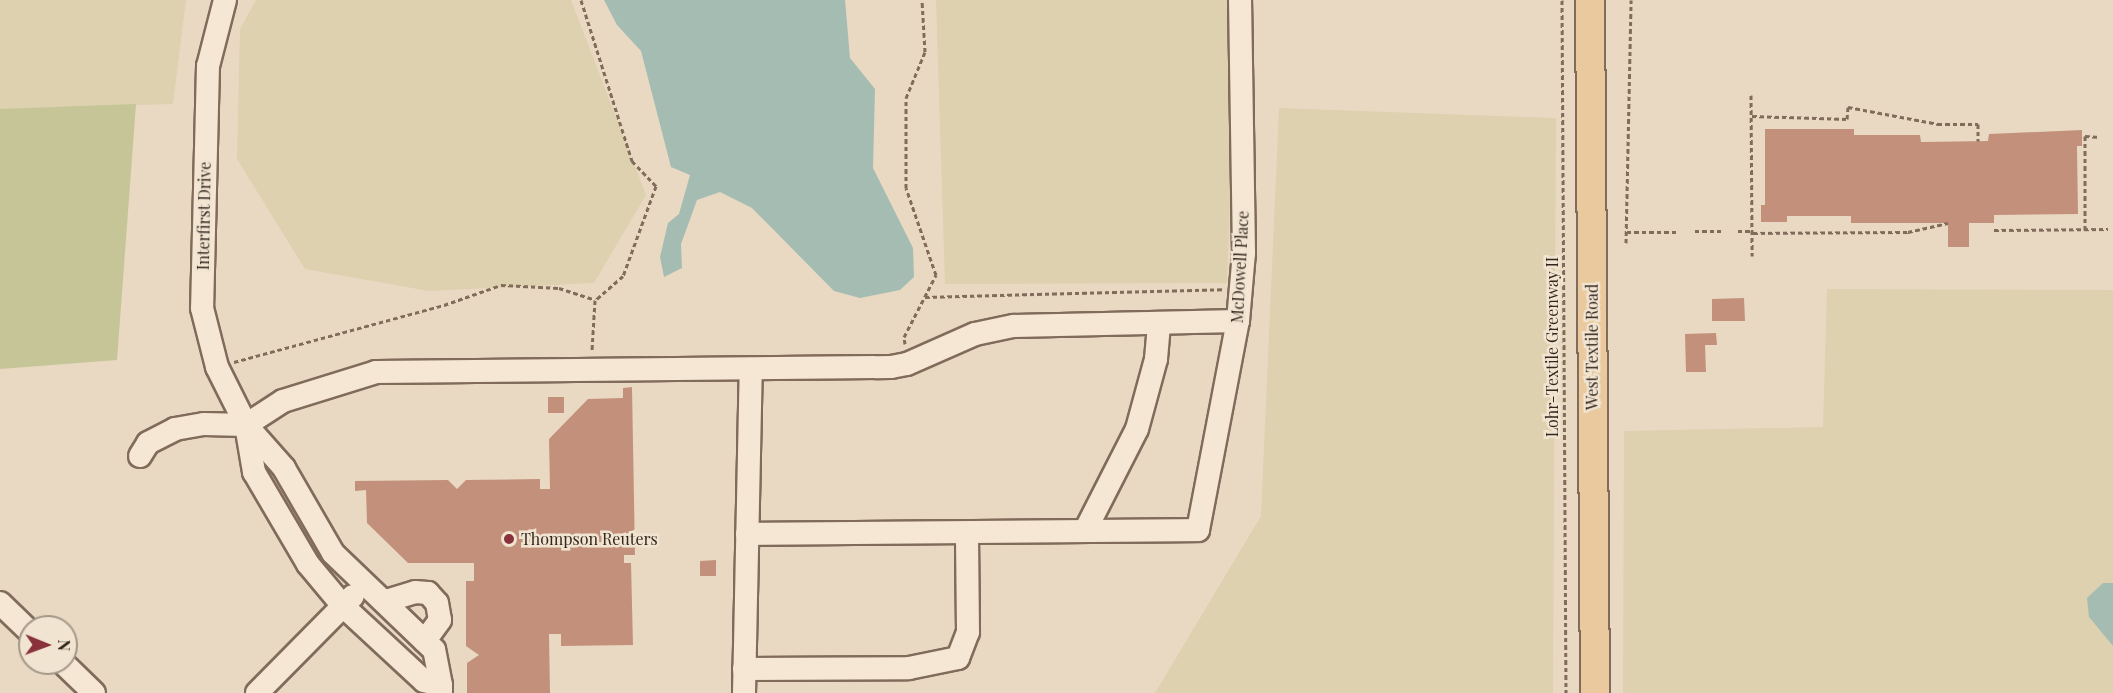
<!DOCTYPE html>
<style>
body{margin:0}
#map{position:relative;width:2113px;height:693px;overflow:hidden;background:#e9d9c2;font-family:"Playfair Display",serif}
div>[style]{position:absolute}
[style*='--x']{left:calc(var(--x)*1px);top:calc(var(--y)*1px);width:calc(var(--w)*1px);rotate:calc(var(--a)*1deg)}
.farmland>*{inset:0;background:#ddd1b0}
.green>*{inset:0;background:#c5c597}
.water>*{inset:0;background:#a4bcb2}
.building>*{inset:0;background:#c3917b}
.path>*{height:3px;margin-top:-1.5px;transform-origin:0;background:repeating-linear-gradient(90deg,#816b5b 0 4.5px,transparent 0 7.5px)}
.roads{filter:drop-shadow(2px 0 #816b5b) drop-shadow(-2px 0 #816b5b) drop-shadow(0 2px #816b5b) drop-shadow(0 -2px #816b5b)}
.minor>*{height:22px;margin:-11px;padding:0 11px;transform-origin:11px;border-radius:11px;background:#f5e7d4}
.major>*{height:28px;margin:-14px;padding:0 14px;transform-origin:14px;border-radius:14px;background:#e9c99d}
.dots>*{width:16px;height:16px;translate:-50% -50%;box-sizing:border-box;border:3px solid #f1e4d1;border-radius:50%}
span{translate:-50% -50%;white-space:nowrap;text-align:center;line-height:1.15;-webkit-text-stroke:5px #f1e4d1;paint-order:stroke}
.street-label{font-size:16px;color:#32251e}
.poi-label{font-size:16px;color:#32251e}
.left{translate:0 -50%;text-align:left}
.north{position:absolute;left:18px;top:615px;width:60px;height:60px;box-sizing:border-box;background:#f1e4d1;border:2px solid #a59889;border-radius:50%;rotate:91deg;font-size:16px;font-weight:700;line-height:24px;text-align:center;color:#32251e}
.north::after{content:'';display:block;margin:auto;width:21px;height:27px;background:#89313c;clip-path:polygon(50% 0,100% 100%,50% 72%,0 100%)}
</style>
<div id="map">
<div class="farmland">
<div style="clip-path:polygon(0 0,186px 0,173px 104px,0 109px)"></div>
<div style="clip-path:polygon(256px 0,571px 0,646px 195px,594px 283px,429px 291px,305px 269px,237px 159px,240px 29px)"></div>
<div style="clip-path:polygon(936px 0,1227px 0,1231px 168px,1227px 283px,945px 284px)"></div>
<div style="clip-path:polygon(1279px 108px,1556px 118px,1553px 693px,1155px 693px,1261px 516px)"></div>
<div style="clip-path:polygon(1827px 289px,2113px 290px,2113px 693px,1623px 693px,1624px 431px,1823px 427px)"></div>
</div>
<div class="green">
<div style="clip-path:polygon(136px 104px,117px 360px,0 369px,0 109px)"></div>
</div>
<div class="water">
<div style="clip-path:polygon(604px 0,845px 0,850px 58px,875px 89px,873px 168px,913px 248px,914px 277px,900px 290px,860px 298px,834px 291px,752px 208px,720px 192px,697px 200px,681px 244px,682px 268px,664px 277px,660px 257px,668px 223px,679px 214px,690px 175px,671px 167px,641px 51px,617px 25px)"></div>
<div style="clip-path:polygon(2103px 583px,2113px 583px,2113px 646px,2089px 617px,2087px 598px)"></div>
</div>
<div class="building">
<div style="clip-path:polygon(1765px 129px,1854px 129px,1854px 135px,1920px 135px,1921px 142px,1988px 141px,1989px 134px,2082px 130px,2082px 146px,2077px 146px,2078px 214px,1994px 215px,1994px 223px,1969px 223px,1969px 247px,1948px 247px,1948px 223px,1851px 223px,1851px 216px,1787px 216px,1787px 222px,1761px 222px,1761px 205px,1765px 205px)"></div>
<div style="clip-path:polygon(1744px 298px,1745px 321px,1712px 321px,1712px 299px)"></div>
<div style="clip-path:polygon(1716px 333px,1717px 345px,1705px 345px,1706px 372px,1686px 372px,1685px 334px)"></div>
<div style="clip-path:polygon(632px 387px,635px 555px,624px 555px,624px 563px,631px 563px,633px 645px,561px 646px,561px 634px,549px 634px,550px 693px,467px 693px,467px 663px,479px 655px,466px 646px,466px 581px,474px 581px,474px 563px,408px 563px,367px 523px,366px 490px,355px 491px,355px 481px,448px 480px,457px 489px,466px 480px,540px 479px,540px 489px,550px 489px,549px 439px,588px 399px,623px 398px,623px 388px)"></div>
<div style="clip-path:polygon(548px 397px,564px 397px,564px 413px,548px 413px)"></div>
<div style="clip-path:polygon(716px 560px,716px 576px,700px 576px,700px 561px)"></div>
</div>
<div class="path">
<div style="--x:581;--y:0;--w:169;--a:72.4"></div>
<div style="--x:632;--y:161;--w:35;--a:46"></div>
<div style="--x:656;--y:186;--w:96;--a:110.1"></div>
<div style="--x:623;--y:276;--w:37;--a:139"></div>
<div style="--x:1562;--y:0;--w:693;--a:89.67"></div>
<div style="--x:1751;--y:95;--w:161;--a:89.6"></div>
<div style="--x:1752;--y:116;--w:95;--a:1.8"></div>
<div style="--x:1847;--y:119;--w:12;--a:-85"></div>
<div style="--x:1848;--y:107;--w:92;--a:10.7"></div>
<div style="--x:1938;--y:124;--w:40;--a:0"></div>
<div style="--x:1978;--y:124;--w:17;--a:90"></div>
<div style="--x:1994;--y:230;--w:114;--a:-0.5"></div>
<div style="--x:2085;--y:230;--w:94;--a:-90"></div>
<div style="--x:2085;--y:136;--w:15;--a:4"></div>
<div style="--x:1695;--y:231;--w:26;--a:0"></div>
<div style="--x:1738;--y:231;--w:14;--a:0"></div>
<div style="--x:1627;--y:232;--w:52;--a:0"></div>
<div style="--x:1753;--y:233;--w:155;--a:-0.4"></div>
<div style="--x:1908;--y:232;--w:41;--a:-12.7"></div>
<div style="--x:1626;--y:243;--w:243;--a:-88.8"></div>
<div style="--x:925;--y:297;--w:299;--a:-1.5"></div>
<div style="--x:905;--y:344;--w:7;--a:-98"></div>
<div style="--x:904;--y:337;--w:70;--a:-62.7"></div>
<div style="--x:936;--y:275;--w:92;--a:-109"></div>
<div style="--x:906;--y:188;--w:90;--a:-90"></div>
<div style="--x:906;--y:98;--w:50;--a:-67.6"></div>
<div style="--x:925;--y:52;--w:52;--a:-93.3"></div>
<div style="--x:234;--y:362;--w:218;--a:-15.2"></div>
<div style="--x:444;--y:305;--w:60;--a:-19.3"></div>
<div style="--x:501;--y:285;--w:58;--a:3"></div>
<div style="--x:559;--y:288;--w:38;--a:18"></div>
<div style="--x:595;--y:300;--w:51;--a:93.4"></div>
</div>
<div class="roads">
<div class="minor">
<div style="--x:225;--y:0;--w:68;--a:104.4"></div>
<div style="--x:208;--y:66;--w:242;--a:91.4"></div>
<div style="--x:202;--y:308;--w:61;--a:75.7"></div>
<div style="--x:217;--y:367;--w:65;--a:63.4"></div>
<div style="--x:140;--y:456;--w:15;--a:-58"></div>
<div style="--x:148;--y:443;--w:30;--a:-27"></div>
<div style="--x:175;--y:429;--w:29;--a:-10"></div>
<div style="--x:204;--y:424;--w:42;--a:1.4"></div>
<div style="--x:246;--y:425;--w:44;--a:-33"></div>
<div style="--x:283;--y:401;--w:97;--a:-17.3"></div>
<div style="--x:376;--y:372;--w:515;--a:-0.56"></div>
<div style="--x:891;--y:367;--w:16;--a:-11"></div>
<div style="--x:907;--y:364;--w:74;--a:-23.8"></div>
<div style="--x:975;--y:334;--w:40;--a:-12"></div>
<div style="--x:1014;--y:326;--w:224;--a:-1.3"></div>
<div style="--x:1085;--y:531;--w:114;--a:-63"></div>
<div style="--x:1137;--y:429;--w:73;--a:-74.8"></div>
<div style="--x:1156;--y:359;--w:35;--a:-85"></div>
<div style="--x:747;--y:534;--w:451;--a:-0.5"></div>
<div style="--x:1198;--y:530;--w:213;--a:-79.2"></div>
<div style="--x:1238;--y:321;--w:68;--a:-85"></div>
<div style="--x:1244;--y:253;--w:253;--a:-90.9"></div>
<div style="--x:386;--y:601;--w:30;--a:-17"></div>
<div style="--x:415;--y:592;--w:13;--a:4"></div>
<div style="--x:428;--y:593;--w:13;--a:48"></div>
<div style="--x:437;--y:603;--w:17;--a:80"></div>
<div style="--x:440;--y:620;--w:26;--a:126"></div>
<div style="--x:0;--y:603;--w:42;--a:44"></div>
<div style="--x:63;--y:663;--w:43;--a:44.1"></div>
<div style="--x:744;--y:669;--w:165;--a:-0.3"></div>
<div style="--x:909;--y:668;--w:50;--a:-11.5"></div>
<div style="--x:958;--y:658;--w:28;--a:-69"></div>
<div style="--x:968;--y:632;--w:99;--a:-90.6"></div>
<div style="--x:257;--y:693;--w:136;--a:-45.3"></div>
<div style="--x:441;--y:693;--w:8;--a:-90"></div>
<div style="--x:441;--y:685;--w:36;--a:-101"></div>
<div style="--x:434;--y:650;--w:140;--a:-136.2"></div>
<div style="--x:333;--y:553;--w:98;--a:-120"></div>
<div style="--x:284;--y:468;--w:57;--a:-131.5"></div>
<div style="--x:246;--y:425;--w:48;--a:80.3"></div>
<div style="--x:254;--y:472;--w:107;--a:59.6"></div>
<div style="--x:308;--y:564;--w:55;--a:50.2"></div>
<div style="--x:343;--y:606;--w:110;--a:42.8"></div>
<div style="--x:424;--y:681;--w:17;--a:13"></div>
<div style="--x:744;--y:693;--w:324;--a:-88.8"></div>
</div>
<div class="major">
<div style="--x:1590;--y:0;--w:693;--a:89.59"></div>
</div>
</div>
<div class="dots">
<div style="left:509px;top:539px;background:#89313c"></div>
</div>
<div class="street-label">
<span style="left:204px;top:216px;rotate:-89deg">Interfirst Drive</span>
<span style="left:1240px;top:267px;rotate:-87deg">McDowell Place</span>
<span style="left:1552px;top:347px;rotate:-90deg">Lohr-Textile Greenway II</span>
<span style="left:1592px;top:347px;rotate:-90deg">West Textile Road</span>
</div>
<div class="poi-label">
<span class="left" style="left:521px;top:539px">Thompson Reuters</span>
</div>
<div class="north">N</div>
</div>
